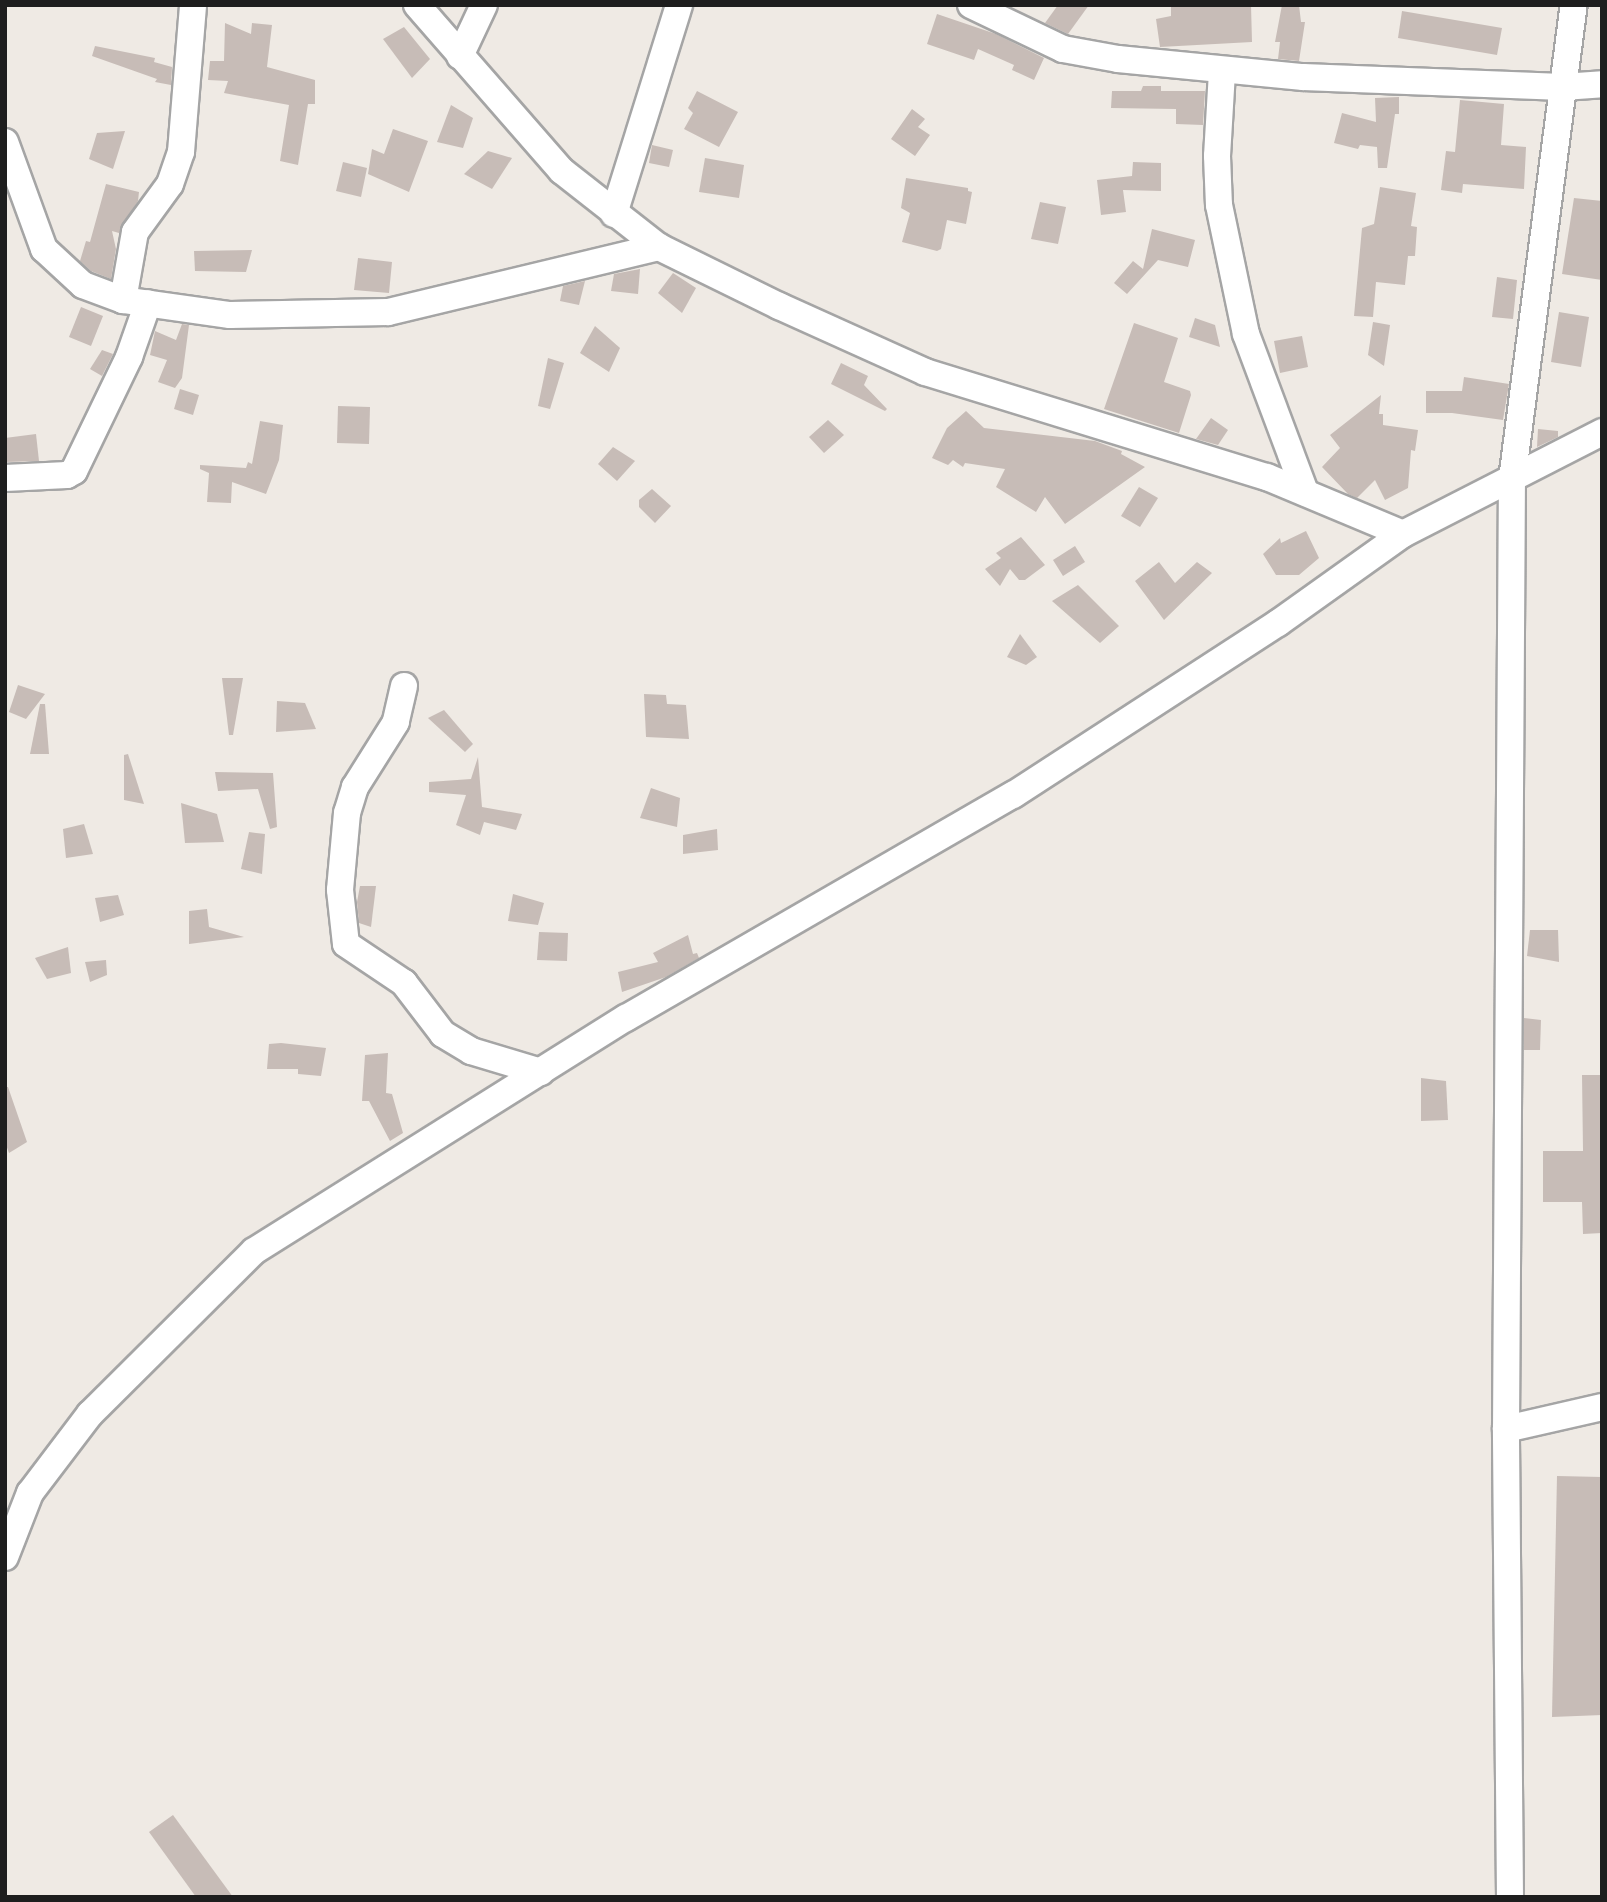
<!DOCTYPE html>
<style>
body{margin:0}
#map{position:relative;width:1607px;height:1902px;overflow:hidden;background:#efeae4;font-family:"Nunito Sans",sans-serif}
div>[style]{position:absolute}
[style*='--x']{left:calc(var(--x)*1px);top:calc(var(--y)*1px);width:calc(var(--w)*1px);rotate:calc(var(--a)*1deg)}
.building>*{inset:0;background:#c7bcb7}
.roads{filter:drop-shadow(2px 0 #a5a5a5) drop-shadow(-2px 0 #a5a5a5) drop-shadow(0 2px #a5a5a5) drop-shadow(0 -2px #a5a5a5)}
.minor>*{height:26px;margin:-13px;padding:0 13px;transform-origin:13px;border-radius:13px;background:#fff}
span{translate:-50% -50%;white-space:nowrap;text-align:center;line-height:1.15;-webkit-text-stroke:6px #fff;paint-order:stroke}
.frame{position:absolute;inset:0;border:7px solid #1e1e1e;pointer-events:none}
</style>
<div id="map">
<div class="building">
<div style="clip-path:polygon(1058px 5px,1089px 5px,1068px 34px,1045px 23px)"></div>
<div style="clip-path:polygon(1171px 5px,1251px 5px,1252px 42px,1160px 47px,1156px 19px,1171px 16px)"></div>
<div style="clip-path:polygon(1282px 5px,1299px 5px,1301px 22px,1305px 22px,1299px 61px,1278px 59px,1280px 42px,1275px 42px)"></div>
<div style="clip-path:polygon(1402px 11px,1502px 28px,1497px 55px,1398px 38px)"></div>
<div style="clip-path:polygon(937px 14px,996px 34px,1044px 58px,1034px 80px,1012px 70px,1014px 65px,978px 49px,974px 60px,927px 44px)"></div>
<div style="clip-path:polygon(225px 23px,251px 34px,252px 23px,272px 25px,267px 67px,315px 80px,315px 104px,308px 104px,298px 165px,280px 161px,289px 105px,224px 93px,228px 81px,208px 80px,210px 61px,224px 61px)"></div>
<div style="clip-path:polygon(404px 27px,430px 59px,412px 78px,383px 39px)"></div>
<div style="clip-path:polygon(95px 46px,155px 58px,154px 62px,172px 67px,171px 85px,155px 82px,157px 79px,92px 56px)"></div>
<div style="clip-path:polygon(1143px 86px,1161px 86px,1161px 91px,1205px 91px,1203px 125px,1176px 124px,1176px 109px,1111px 108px,1112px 91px,1141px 91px)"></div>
<div style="clip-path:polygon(697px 91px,738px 112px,719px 147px,684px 129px,693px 113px,688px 108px)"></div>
<div style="clip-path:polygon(1399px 97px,1399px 114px,1395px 114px,1387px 168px,1378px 168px,1377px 147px,1360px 145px,1358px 149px,1334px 143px,1342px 113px,1376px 122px,1375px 98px)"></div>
<div style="clip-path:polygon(1460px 100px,1504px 104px,1501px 145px,1526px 147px,1524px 189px,1463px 184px,1462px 193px,1441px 190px,1446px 151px,1455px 152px)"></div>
<div style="clip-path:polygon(451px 105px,473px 118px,463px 148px,437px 142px)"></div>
<div style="clip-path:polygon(912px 109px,925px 119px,918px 127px,930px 135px,915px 156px,891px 139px)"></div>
<div style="clip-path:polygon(393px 129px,428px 141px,409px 192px,368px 174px,372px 149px,384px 154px)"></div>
<div style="clip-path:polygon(125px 131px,113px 169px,89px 159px,97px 133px)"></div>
<div style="clip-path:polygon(652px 145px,673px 150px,669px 167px,649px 163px)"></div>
<div style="clip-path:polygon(488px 151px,512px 158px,492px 189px,464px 174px)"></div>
<div style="clip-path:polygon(705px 158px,744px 165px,739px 198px,699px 192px)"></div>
<div style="clip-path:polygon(343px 162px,367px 168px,361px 197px,336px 191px)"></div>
<div style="clip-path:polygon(1133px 162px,1161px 163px,1161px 191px,1123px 190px,1126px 212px,1101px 215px,1097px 180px,1132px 176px)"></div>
<div style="clip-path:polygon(906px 178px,968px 188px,968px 191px,972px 192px,966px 224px,947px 220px,941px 249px,937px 251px,902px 242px,910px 213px,901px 208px)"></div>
<div style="clip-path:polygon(106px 184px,139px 192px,138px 201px,119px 233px,112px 231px,116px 249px,111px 279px,91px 271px,80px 261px,86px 241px,90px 242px)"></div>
<div style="clip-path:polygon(1380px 187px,1416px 193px,1411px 226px,1417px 227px,1415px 256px,1408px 256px,1405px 285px,1376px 282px,1373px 317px,1354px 316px,1362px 228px,1374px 224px)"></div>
<div style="clip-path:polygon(1574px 198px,1602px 201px,1602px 280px,1562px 274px)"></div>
<div style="clip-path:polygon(1040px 202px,1066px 207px,1058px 244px,1031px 239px)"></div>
<div style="clip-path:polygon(1152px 229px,1195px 240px,1188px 267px,1158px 260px,1127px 294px,1114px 283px,1133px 261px,1143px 269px)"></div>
<div style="clip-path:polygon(252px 250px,246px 272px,195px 271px,194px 251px)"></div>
<div style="clip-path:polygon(358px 258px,392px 262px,389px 293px,354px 290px)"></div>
<div style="clip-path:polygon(640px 269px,638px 294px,611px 291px,614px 274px)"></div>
<div style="clip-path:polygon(673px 273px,696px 288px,682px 313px,658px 293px)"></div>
<div style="clip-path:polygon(1497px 277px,1517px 280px,1513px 319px,1492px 317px)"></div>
<div style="clip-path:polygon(585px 281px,579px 305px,560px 301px,563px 286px)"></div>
<div style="clip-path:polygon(81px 307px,103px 316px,91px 346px,69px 337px)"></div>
<div style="clip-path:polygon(1559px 312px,1589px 317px,1581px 367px,1551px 362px)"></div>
<div style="clip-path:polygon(1195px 318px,1215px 325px,1220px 347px,1189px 337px)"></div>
<div style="clip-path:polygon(1373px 322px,1390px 325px,1384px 366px,1368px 355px)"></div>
<div style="clip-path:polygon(1134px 323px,1178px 338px,1164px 382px,1190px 391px,1191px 395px,1179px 433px,1104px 409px)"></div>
<div style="clip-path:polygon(182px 324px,189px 325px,182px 378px,175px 388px,158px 382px,167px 360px,150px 355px,155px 331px,176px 340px)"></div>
<div style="clip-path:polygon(595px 326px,620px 348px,609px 372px,580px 353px)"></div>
<div style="clip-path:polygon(1302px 336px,1308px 367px,1280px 373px,1274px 341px)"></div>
<div style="clip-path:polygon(102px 350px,113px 354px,102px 376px,90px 369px)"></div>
<div style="clip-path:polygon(548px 358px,564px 363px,550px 409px,538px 406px)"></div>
<div style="clip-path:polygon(841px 363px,868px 376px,864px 385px,887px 409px,885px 411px,831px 384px)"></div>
<div style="clip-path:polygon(1464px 377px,1509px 384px,1503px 420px,1452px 413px,1426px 413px,1426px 391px,1462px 391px)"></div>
<div style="clip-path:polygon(180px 389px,199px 395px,193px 415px,174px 409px)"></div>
<div style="clip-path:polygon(1381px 395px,1379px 414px,1383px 414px,1383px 425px,1418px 430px,1415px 451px,1411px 450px,1408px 488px,1385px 500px,1375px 480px,1357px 498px,1348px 494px,1322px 467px,1340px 448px,1330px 435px)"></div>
<div style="clip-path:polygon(338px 406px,370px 407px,369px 444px,337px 443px)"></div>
<div style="clip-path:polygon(966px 411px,984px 428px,1095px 441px,1122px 451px,1121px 454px,1145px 467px,1065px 524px,1045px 497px,1036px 512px,996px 487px,1005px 469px,965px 463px,963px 467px,953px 460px,948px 465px,932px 458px,947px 428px)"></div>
<div style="clip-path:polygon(1211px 418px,1228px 430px,1218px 445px,1196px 439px)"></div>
<div style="clip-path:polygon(828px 420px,844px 435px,824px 453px,809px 437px)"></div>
<div style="clip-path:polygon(260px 421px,283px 425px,279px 460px,266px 494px,232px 482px,231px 503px,207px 502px,209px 473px,200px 469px,200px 465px,246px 468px,248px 462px,252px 464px)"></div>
<div style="clip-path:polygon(1538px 429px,1558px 431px,1558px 437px,1537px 447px)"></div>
<div style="clip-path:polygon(36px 434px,39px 461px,5px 462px,5px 438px)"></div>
<div style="clip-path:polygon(613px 447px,635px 461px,617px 481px,598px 464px)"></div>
<div style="clip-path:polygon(1139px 487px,1158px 498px,1140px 527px,1121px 516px)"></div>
<div style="clip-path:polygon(652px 489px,671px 506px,655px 523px,639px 507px,639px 500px)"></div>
<div style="clip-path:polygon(1306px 531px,1319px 558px,1299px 575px,1276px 575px,1263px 554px,1280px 538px,1281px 543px)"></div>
<div style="clip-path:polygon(1021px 537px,1045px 565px,1025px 580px,1019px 580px,1010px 569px,1000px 586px,985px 569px,1001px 558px,996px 553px)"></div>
<div style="clip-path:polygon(1075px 546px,1085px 562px,1063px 576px,1053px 560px)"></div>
<div style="clip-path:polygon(1159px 562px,1175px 583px,1197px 562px,1212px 573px,1164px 620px,1135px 581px)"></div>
<div style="clip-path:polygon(1078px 585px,1119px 626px,1100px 643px,1052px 601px)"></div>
<div style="clip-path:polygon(1020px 634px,1037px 657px,1026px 665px,1007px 657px)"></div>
<div style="clip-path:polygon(222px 678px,243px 678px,233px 735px,229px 735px)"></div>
<div style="clip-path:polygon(18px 685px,45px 694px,26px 719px,9px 712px)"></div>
<div style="clip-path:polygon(644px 694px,666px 695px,667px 704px,686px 705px,689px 739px,646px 737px)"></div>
<div style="clip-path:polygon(277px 701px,305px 703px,316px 729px,276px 732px)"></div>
<div style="clip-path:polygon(40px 704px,45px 704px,49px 754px,30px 754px)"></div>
<div style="clip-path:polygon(444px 710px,473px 744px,465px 752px,428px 718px)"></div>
<div style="clip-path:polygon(128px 754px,144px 804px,124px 800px,124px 755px)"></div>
<div style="clip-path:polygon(478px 757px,482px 807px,522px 814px,516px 830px,484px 822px,480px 835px,456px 825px,466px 795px,429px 792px,429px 782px,471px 779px)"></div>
<div style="clip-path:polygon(215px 772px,273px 773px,277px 827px,270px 829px,258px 789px,218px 791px)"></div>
<div style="clip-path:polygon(651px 788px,680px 798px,677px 827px,640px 818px)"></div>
<div style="clip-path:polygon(181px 803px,217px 814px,224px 842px,185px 843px)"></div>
<div style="clip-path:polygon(84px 824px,93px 854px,66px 858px,63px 829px)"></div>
<div style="clip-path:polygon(717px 829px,718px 850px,683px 854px,683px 835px)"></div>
<div style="clip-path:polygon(249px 832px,265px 834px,262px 874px,241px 869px)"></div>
<div style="clip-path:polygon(360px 886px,376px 886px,371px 927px,359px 923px,357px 902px)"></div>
<div style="clip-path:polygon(513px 894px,544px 903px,538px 925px,508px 921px)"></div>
<div style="clip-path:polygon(118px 895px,124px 915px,100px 922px,95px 898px)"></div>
<div style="clip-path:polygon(207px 909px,209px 927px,244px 937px,189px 944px,189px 911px)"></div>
<div style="clip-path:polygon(1530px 930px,1558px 930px,1559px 962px,1527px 956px)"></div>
<div style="clip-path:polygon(539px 932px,568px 933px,567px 961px,537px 960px)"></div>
<div style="clip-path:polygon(688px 935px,693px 954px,697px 953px,699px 958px,666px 977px,622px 992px,618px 972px,658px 962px,653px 953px)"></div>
<div style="clip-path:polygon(68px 947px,71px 973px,47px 979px,35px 958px)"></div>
<div style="clip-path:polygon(106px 960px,107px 975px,90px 982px,85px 962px)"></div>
<div style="clip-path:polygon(1524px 1018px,1541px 1020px,1540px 1050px,1524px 1050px)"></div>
<div style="clip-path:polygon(281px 1043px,326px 1048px,321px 1076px,298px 1074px,298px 1069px,267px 1069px,269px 1044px)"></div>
<div style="clip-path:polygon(388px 1053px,386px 1093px,392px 1094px,403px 1133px,390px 1141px,369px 1101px,362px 1101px,365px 1055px)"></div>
<div style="clip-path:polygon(1582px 1075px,1602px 1075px,1602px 1233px,1583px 1234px,1582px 1202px,1543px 1202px,1543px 1151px,1583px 1151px)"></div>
<div style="clip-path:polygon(1421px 1078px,1446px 1081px,1448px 1120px,1421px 1121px)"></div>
<div style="clip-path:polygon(5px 1087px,8px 1087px,27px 1142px,9px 1153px,5px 1142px)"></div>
<div style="clip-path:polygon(1557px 1476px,1602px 1477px,1602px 1715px,1552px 1717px)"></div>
<div style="clip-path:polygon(173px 1815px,233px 1897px,196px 1897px,149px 1832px)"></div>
</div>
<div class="roads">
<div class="minor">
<div style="--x:417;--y:5;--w:220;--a:48.9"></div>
<div style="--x:562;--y:171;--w:123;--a:38.1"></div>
<div style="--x:659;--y:247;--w:134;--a:26.2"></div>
<div style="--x:779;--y:306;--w:160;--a:24.3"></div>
<div style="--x:925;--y:372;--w:358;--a:17.1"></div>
<div style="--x:1267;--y:477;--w:147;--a:22.7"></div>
<div style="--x:971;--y:5;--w:102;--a:25.6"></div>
<div style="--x:1063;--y:49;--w:56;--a:10.3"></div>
<div style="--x:1118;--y:59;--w:186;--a:5.6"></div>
<div style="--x:1303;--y:77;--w:260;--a:2.2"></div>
<div style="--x:1563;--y:87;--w:39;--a:-4"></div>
<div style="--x:460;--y:56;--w:56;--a:-64.8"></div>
<div style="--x:1222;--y:72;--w:84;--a:93.4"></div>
<div style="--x:1217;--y:156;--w:49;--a:87.7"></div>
<div style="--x:1219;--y:205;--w:132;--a:78.2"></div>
<div style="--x:1246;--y:334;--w:169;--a:69.5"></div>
<div style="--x:5;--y:142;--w:114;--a:70"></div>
<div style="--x:44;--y:249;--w:53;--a:42.7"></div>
<div style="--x:83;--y:285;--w:43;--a:20.6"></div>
<div style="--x:123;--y:300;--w:108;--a:8"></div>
<div style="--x:230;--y:315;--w:158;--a:-1.1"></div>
<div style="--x:388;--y:312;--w:279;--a:-13.5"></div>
<div style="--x:614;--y:214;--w:219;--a:-72.7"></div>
<div style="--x:123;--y:300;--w:69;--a:-80"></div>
<div style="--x:135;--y:232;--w:59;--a:-53.9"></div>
<div style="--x:170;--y:184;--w:34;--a:-71"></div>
<div style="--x:181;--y:152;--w:147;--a:-85.3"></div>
<div style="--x:5;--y:478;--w:62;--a:-2.8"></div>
<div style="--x:67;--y:475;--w:8;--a:-30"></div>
<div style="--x:74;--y:471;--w:127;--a:-64.2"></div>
<div style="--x:129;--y:357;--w:57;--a:-70.6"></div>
<div style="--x:404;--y:686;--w:37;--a:103"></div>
<div style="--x:396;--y:722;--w:77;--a:122.2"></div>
<div style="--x:355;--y:787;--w:27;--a:107"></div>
<div style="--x:347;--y:813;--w:77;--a:95.2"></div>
<div style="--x:340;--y:890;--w:54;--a:83.7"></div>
<div style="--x:346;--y:944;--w:70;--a:33.9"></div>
<div style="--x:404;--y:983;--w:64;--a:52.6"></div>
<div style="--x:443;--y:1034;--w:33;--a:31"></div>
<div style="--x:471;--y:1051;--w:73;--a:16.7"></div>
<div style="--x:1506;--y:1429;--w:98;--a:-12.9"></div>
<div style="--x:5;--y:1557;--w:69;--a:-68.7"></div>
<div style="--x:30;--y:1493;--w:99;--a:-52.8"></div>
<div style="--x:90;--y:1414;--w:231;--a:-44.8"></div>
<div style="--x:254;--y:1251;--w:439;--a:-32.1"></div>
<div style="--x:626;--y:1018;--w:447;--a:-30"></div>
<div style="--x:1013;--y:795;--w:316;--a:-33"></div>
<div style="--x:1278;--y:623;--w:153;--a:-35.5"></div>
<div style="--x:1403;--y:534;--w:224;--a:-27.1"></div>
<div style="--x:1510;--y:1897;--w:468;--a:-90.5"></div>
<div style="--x:1506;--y:1429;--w:949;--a:-89.64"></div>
<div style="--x:1512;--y:480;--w:479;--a:-82.6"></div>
</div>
</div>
<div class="frame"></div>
</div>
